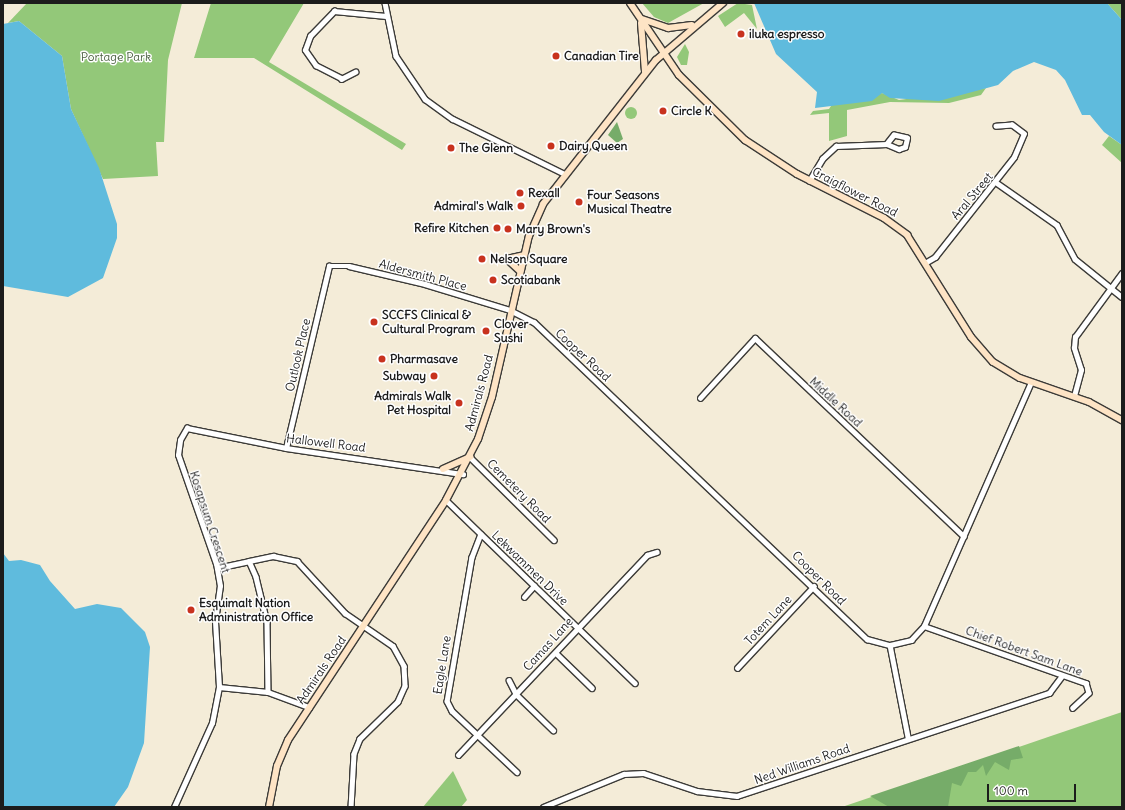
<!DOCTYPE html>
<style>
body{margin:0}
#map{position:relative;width:1125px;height:810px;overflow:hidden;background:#f4ecd8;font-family:Delius,sans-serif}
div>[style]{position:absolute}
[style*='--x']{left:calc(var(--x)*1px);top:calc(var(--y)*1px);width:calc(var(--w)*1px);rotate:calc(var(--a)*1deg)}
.green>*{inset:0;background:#93c879}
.round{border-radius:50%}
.forest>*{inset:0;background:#76ac69}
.water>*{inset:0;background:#5fbbdd}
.roads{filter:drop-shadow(1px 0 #3c3b38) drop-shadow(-1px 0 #3c3b38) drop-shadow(0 1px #3c3b38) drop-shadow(0 -1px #3c3b38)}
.minor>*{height:4.5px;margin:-2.25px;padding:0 2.25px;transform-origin:2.25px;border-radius:2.25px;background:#fff}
.secondary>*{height:6px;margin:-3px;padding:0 3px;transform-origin:3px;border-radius:3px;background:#fee4c5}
.dots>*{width:11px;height:11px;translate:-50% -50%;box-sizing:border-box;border:2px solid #fff;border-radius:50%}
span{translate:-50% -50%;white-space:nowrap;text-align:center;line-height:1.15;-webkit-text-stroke:3px #fff;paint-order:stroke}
.poi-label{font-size:12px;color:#1c1c1c;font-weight:700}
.left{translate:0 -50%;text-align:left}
.right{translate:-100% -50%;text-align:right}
.park-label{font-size:12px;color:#4c6141}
.street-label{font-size:12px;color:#1c1c1c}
.frame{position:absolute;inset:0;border:4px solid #1c1c1c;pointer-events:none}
.scale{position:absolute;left:987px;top:784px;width:89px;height:18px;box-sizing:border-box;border:2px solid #1c1c1c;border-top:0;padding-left:5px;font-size:12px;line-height:14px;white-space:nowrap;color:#1c1c1c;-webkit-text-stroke:3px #fff;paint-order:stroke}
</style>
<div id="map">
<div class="green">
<div style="clip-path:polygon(27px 3px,182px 3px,168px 60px,164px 142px,156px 142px,158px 176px,103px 179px,71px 109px,62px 56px,19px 21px,8px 23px)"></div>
<div style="clip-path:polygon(211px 3px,304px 3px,269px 62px,406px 144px,402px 150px,254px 58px,194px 58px)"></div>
<div style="clip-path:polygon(642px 3px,704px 3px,668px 23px,654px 17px)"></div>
<div style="clip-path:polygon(738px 3px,752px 5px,757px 29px,744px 13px,725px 27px,718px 16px)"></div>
<div style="clip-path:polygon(1107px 3px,1122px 3px,1122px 20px,1115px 12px)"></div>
<div style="clip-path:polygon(685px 44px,689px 52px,687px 65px,681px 65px,677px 57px)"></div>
<div style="clip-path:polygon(986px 88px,981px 95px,949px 103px,890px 102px,847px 110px,847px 136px,829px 141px,829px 113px,810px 115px,813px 111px,829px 109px,833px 103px,851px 103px,882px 93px,899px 100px)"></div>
<div class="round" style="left:625px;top:107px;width:12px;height:12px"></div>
<div style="clip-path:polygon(1109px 136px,1122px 145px,1122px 163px,1102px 145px)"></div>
<div style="clip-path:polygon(1122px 712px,1122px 807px,842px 807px,1051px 736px)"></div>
<div style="clip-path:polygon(453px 771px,467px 800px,461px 807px,423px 807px)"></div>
</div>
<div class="forest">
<div style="clip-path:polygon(617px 122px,623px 139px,617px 143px,608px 135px)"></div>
<div style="clip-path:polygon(1019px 746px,1023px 758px,1011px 760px,1009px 770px,995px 762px,986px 776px,983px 765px,976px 772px,968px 772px,961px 786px,952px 783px,948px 807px,889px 807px,870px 796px)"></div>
</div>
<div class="water">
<div style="clip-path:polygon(754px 3px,1107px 3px,1122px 20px,1122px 145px,1104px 132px,1090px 115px,1082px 115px,1065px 80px,1056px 70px,1034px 62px,1013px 71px,998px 85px,939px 101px,890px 98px,882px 93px,872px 101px,815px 108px,817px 92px,776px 54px)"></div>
<div style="clip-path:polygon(19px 21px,62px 56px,71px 109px,99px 168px,117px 224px,117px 238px,103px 278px,68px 297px,3px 286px,3px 24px)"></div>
<div style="clip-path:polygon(3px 553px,9px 561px,21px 560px,40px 565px,50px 581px,75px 609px,97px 604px,121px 608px,145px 632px,150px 647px,144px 743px,128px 787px,114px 807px,3px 807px)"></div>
</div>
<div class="roads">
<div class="minor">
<div style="--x:385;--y:3;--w:54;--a:78.3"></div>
<div style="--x:396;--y:56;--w:52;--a:56"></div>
<div style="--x:425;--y:99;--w:34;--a:36"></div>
<div style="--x:453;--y:119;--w:125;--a:26.2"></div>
<div style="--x:356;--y:72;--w:16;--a:153"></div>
<div style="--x:342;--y:79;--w:29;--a:-153"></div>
<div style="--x:316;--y:66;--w:19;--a:-125"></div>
<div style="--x:305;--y:50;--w:15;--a:-70"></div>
<div style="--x:310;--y:36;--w:35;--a:-46"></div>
<div style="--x:334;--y:11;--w:52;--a:5.5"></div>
<div style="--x:809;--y:181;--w:26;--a:-59"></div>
<div style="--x:822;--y:159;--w:19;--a:-43"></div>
<div style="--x:836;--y:146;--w:51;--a:-2.2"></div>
<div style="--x:887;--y:144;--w:13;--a:23"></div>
<div style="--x:899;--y:149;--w:6;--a:-18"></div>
<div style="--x:905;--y:147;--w:9;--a:-77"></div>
<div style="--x:907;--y:138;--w:13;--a:-167"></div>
<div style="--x:894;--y:135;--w:11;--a:128"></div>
<div style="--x:997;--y:183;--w:73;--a:35"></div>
<div style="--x:1057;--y:225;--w:38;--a:62"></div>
<div style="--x:1075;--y:259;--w:60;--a:39"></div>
<div style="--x:925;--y:263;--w:12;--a:-31"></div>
<div style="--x:935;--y:257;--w:127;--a:-51.7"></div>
<div style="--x:1014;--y:157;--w:25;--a:-67"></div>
<div style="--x:1024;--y:134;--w:15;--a:-143"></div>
<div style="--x:1012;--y:125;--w:16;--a:176"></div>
<div style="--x:1074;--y:396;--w:27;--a:-75"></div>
<div style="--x:1081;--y:370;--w:23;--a:-108"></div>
<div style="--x:1074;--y:348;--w:11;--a:-85"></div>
<div style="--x:1075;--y:337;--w:79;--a:-53.7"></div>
<div style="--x:700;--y:398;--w:81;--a:-47.5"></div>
<div style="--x:755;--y:338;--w:288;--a:43.5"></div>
<div style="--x:286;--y:448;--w:187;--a:-76.7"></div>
<div style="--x:329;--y:266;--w:20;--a:0"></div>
<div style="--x:349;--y:266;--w:78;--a:13.3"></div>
<div style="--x:425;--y:284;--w:89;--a:17"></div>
<div style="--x:510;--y:310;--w:27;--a:27"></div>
<div style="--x:534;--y:322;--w:460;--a:43.6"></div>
<div style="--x:867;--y:639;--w:24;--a:15"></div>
<div style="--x:890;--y:645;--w:22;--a:-13"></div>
<div style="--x:911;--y:640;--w:19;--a:-47"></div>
<div style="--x:924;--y:626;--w:266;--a:-66.3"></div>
<div style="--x:470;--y:457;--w:118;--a:44.7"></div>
<div style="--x:446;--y:500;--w:263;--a:44.1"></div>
<div style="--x:481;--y:534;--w:25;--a:111"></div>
<div style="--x:472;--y:557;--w:146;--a:99.8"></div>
<div style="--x:447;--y:701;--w:11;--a:63"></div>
<div style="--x:452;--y:711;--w:89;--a:43.2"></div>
<div style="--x:249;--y:561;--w:25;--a:-12"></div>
<div style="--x:273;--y:556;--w:25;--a:12"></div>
<div style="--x:297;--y:561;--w:71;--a:47.3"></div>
<div style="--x:345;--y:613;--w:58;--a:34.5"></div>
<div style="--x:393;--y:646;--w:23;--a:61"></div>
<div style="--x:404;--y:666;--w:20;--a:87"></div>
<div style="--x:405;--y:686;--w:17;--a:114"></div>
<div style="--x:398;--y:702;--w:53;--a:135.8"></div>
<div style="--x:360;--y:739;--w:16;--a:112"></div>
<div style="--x:354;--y:754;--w:53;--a:93.2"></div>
<div style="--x:217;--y:568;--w:33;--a:-12"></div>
<div style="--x:249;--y:561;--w:17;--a:66"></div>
<div style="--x:256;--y:577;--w:46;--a:76.3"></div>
<div style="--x:267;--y:622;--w:70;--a:89.2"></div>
<div style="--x:524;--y:597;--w:15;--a:-48"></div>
<div style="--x:924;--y:626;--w:172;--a:19.4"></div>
<div style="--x:1086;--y:683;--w:10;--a:73"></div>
<div style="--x:1089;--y:693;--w:22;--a:137"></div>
<div style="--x:890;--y:645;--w:94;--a:78.9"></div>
<div style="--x:556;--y:653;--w:50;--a:44.2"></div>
<div style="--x:737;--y:668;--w:112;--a:-46.8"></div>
<div style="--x:509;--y:680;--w:16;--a:63"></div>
<div style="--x:516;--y:694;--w:52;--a:44.2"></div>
<div style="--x:219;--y:687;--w:49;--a:5.8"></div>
<div style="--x:268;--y:692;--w:44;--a:20.1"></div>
<div style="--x:458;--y:755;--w:275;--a:-46.6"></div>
<div style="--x:647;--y:555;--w:10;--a:-17"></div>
<div style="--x:174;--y:807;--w:92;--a:-65.7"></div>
<div style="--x:212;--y:723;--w:37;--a:-79"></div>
<div style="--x:219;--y:687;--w:66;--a:-93.5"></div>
<div style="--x:215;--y:621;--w:35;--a:-82"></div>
<div style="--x:220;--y:586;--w:22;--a:-100"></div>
<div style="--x:216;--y:564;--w:115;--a:-109.2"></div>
<div style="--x:178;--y:455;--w:15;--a:-82"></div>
<div style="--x:180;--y:440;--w:14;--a:-60"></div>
<div style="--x:187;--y:428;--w:101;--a:11.4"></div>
<div style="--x:286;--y:448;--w:179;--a:8.4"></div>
<div style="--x:543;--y:807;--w:87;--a:-22.2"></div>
<div style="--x:624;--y:774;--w:19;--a:-3"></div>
<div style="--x:643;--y:773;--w:57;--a:18.4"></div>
<div style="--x:697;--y:791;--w:40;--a:7.1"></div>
<div style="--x:737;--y:796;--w:329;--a:-18.3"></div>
<div style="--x:1049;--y:693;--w:20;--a:-53"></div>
</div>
<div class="secondary">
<div style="--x:630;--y:3;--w:87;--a:55.8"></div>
<div style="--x:679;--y:75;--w:93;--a:44.6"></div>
<div style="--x:745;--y:140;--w:62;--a:33.2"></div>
<div style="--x:797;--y:174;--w:97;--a:26.8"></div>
<div style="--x:884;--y:218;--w:29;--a:36"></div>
<div style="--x:907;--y:235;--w:120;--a:57.9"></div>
<div style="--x:971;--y:337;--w:33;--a:49"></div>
<div style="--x:993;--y:362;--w:31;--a:31"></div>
<div style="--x:1020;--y:378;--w:73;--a:19.2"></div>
<div style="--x:1089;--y:402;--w:38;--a:29"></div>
<div style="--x:642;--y:19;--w:28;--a:19"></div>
<div style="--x:668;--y:28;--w:24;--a:-7"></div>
<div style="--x:641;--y:23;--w:49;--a:85.3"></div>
<div style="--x:507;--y:259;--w:18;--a:43"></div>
<div style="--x:507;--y:259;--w:17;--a:-13"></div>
<div style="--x:443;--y:469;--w:30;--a:-24"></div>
<div style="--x:269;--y:807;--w:42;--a:-79"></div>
<div style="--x:277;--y:766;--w:28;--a:-67"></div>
<div style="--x:288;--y:740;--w:287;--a:-56.6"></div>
<div style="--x:446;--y:500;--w:69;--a:-62.3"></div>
<div style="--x:478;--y:439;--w:44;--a:-71.6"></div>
<div style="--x:492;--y:397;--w:165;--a:-77.1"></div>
<div style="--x:529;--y:236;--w:35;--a:-66"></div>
<div style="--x:543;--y:204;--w:183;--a:-51.9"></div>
<div style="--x:656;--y:60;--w:88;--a:-40.4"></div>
</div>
</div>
<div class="dots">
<div style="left:741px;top:34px;background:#c8321e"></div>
<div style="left:556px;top:56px;background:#c8321e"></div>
<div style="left:663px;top:111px;background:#c8321e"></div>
<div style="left:551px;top:146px;background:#c8321e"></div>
<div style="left:451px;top:148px;background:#c8321e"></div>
<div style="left:520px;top:193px;background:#c8321e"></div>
<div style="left:579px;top:202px;background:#c8321e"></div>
<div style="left:521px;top:206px;background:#c8321e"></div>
<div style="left:497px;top:228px;background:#c8321e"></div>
<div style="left:508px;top:229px;background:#c8321e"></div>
<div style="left:482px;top:259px;background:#c8321e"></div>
<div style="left:493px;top:280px;background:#c8321e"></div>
<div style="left:374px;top:322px;background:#c8321e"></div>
<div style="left:486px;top:331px;background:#c8321e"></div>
<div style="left:382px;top:359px;background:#c8321e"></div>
<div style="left:434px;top:376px;background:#c8321e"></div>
<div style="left:459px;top:403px;background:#c8321e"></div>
<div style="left:191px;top:610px;background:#c8321e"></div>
</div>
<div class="poi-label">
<span class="left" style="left:749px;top:34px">iluka espresso</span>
<span class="left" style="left:564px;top:56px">Canadian Tire</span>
<span class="left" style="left:671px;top:111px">Circle K</span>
<span class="left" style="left:559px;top:146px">Dairy Queen</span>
<span class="left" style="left:459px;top:148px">The Glenn</span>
<span class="left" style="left:528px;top:193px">Rexall</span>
<span class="left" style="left:587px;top:202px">Four Seasons<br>Musical Theatre</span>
<span class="right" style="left:513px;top:206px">Admiral's Walk</span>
<span class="right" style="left:489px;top:228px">Refire Kitchen</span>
<span class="left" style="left:516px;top:229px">Mary Brown's</span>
<span class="left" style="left:490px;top:259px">Nelson Square</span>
<span class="left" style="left:501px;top:280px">Scotiabank</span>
<span class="left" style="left:382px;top:322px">SCCFS Clinical &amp;<br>Cultural Program</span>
<span class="left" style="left:494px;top:331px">Clover<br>Sushi</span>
<span class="left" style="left:390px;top:359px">Pharmasave</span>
<span class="right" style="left:426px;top:376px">Subway</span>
<span class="right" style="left:451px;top:403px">Admirals Walk<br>Pet Hospital</span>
<span class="left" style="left:199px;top:610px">Esquimalt Nation<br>Administration Office</span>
</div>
<div class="park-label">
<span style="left:116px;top:57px">Portage Park</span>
</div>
<div class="street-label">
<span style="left:855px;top:192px;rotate:27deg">Craigflower Road</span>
<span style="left:972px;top:196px;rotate:-50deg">Aral Street</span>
<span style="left:423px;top:275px;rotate:15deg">Aldersmith Place</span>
<span style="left:298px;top:355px;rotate:-77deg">Outlook Place</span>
<span style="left:583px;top:355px;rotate:43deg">Cooper Road</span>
<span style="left:479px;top:393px;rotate:-75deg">Admirals Road</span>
<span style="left:836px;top:402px;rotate:43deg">Middle Road</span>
<span style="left:326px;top:443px;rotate:7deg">Hallowell Road</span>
<span style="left:519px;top:491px;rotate:45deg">Cemetery Road</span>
<span style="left:210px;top:522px;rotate:72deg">Kosapsum Crescent</span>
<span style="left:530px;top:568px;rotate:44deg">Lekwammen Drive</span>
<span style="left:819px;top:578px;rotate:45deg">Cooper Road</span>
<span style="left:768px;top:620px;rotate:-47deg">Totem Lane</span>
<span style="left:548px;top:644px;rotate:-48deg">Camas Lane</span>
<span style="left:1024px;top:651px;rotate:20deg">Chief Robert Sam Lane</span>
<span style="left:442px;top:665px;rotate:-81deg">Eagle Lane</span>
<span style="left:321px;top:670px;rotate:-56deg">Admirals Road</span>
<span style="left:802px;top:764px;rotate:-19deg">Ned Williams Road</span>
</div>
<div class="frame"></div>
<div class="scale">100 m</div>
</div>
